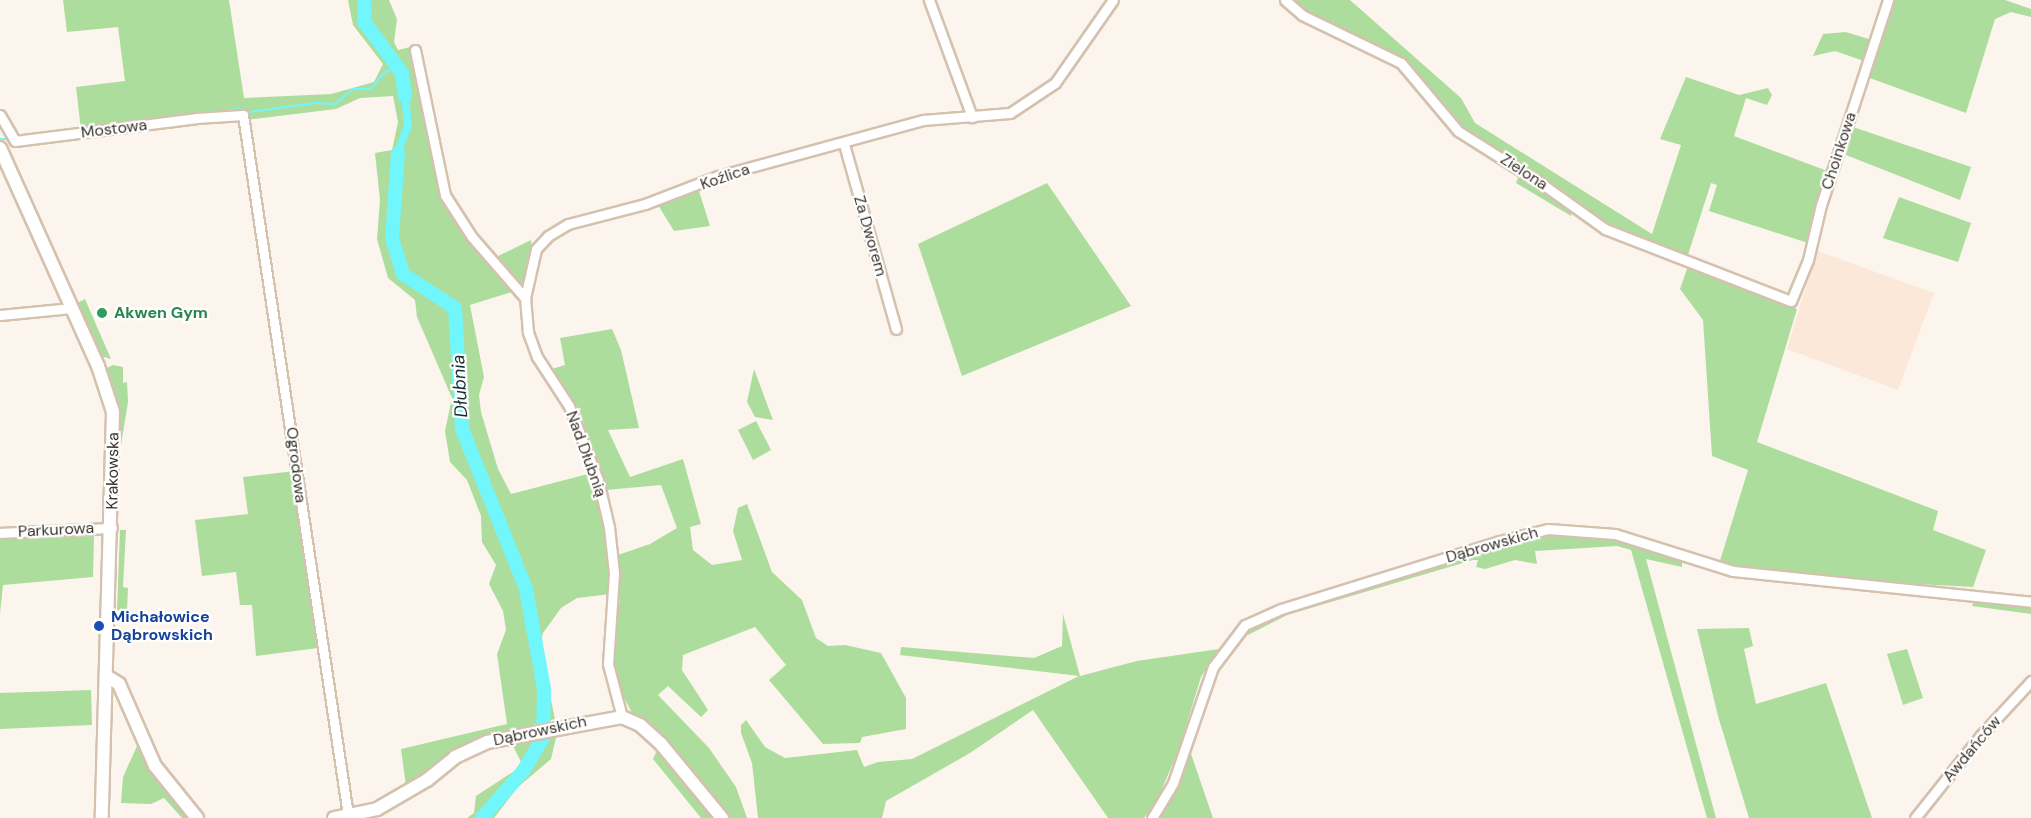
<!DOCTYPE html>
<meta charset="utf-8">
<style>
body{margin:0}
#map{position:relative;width:2031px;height:818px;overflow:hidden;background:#fcf5ed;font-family:"DM Sans",sans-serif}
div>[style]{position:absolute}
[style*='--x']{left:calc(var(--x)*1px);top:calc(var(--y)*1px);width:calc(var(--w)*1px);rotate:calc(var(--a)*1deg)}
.industrial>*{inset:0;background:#fce8d9}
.green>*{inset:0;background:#acdd9d}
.water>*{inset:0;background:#71f6fc}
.stream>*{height:2px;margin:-1px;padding:0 1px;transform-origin:1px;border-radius:1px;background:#71f6fc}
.river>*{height:14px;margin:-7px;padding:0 7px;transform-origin:7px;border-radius:7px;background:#71f6fc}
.roads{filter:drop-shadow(2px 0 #d4c1ae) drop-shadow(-2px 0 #d4c1ae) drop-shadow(0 2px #d4c1ae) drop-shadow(0 -2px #d4c1ae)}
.street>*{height:9px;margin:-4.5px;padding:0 4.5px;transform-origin:4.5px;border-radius:4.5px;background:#fff}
.secondary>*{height:12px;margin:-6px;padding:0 6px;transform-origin:6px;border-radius:6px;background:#fff}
.dots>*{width:16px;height:16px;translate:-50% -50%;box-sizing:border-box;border:3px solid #fff;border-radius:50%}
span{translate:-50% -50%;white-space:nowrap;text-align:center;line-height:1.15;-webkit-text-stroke:4.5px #fff;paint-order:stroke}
.street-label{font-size:16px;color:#3a332b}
.leisure-label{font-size:16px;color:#27864d;font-weight:700}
.left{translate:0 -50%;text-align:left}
.transit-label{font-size:16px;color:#164399;font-weight:700}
.water-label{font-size:18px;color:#172f30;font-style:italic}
</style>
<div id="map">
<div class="industrial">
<div style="clip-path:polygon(1817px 251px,1934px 293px,1898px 390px,1787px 349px)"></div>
</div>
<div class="green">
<div style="clip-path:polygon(63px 0,229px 0,244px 98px,331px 94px,374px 82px,383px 64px,353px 25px,348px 0,389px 0,397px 19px,394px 42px,398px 50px,410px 47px,442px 197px,515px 291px,470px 305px,484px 377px,479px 395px,481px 412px,498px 469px,511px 494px,588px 474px,604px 521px,611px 594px,577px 598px,561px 608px,543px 633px,540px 646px,555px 719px,488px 737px,442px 760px,406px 786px,401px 749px,507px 724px,497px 654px,506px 630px,503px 611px,489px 584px,496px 565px,482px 542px,481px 516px,467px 480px,450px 462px,445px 431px,452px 398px,417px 317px,415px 300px,388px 278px,377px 239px,380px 200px,375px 153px,392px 150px,398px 122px,393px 96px,360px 98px,336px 109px,246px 120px,246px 111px,197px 114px,81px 130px,76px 87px,125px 81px,118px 27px,67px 32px)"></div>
<div style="clip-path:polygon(1287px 0,1350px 0,1461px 98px,1475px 123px,1652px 234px,1681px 145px,1660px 139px,1686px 77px,1739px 95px,1768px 88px,1772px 95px,1767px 105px,1746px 98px,1734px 136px,1830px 172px,1808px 243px,1709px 211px,1717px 185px,1711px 183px,1687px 258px,1605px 225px,1458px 127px,1403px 57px,1400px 60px)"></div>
<div style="clip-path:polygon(1890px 0,2005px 0,2031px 9px,2031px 17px,2011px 12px,1995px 19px,1966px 113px,1867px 77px)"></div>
<div style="clip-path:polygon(1846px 32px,1872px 40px,1864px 61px,1835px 51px,1813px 56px,1823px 34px)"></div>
<div style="clip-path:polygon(1853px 127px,1971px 167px,1960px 200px,1846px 155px)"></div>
<div style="clip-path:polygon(1520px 172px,1572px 209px,1571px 216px,1516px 183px)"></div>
<div style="clip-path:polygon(1047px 183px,1131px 306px,962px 376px,918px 244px)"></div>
<div style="clip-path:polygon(699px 191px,710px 226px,674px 231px,658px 205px)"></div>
<div style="clip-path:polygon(1899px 197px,1971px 223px,1958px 262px,1883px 238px)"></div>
<div style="clip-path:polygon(531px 240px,532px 250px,521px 289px,494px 258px)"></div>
<div style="clip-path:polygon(1688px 266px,1797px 309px,1757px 442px,1938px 511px,1933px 530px,1986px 550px,1973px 587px,1861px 581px,1719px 564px,1748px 470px,1712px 456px,1703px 320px,1680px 289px)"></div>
<div style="clip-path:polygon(85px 299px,111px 359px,101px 356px,77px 303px)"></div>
<div style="clip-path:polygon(612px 329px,621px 350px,639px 428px,608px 430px,630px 477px,683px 459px,701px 524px,690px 527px,693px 550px,712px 565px,742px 560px,733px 531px,738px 508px,747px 504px,772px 572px,802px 600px,816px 638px,828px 646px,845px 645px,881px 653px,906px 698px,906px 729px,862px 737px,860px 743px,823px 744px,769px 680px,786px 665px,755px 627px,683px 655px,682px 670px,708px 710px,701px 717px,668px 686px,658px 695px,709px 748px,736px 787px,747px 818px,728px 818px,661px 737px,633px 715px,619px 688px,611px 655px,620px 600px,618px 555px,650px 544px,677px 528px,661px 485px,606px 490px,579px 409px,549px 370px,565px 365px,560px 338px)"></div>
<div style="clip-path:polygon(113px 365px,123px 367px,123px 383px,127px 382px,128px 402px,121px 445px,120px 407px,107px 368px)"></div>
<div style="clip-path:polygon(754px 369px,773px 420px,755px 417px,747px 402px)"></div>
<div style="clip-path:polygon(756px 421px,771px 450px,753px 460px,738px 430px)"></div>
<div style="clip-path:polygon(295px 471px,318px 648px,256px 656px,252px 605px,240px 605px,236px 572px,202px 576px,195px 520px,248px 514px,243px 477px)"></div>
<div style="clip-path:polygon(120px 530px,126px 530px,123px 587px,128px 588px,127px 611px,117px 610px)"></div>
<div style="clip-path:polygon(1551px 533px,1639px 543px,1682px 560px,1682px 567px,1646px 559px,1716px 818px,1707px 818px,1631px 550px,1617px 546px,1535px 551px,1537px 564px,1515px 560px,1485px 569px,1476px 567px,1478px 560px,1473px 560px,1287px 615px,1248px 635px,1246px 632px,1286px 611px)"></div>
<div style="clip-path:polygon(94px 536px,93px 577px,3px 585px,0 614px,0 539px)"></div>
<div style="clip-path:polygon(1974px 600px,2031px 605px,2031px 614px,1972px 606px)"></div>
<div style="clip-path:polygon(1063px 614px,1080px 676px,1137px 661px,1219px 649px,1201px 677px,1179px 749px,1158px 798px,1144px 818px,1108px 818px,1033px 710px,970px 753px,886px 801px,882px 818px,758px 818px,752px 763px,741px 733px,741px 725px,746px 720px,765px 747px,785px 758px,857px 750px,864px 767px,878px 762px,912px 759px,1079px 676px,900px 655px,901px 647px,1034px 658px,1062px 646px)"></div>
<div style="clip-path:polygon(1749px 628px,1753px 646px,1744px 649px,1756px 704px,1826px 683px,1872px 818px,1749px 818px,1718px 716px,1697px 629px)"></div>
<div style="clip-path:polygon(1907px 649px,1923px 698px,1903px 705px,1887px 654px)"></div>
<div style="clip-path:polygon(91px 690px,92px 725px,0 729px,0 693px)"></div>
<div style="clip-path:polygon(557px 733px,551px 759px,517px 788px,494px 818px,467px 818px,474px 813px,476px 796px,519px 768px,521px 762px,512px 744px)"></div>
<div style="clip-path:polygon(137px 746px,155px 778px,191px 818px,182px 818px,164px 798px,151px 804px,121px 803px,123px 777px)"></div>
<div style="clip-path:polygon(658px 748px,716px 818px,701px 818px,653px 759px)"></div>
<div style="clip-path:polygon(1189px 748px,1213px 818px,1158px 818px,1173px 791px)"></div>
</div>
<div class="water">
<div style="clip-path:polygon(399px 78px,407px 78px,412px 126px,402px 152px,402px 167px,393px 171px,394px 153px,404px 124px)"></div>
</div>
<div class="stream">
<div style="--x:249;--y:112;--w:68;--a:-7.7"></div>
<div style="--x:316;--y:103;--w:19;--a:3"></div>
<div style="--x:335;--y:104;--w:23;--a:-40"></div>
<div style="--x:353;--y:89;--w:18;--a:0"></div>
<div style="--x:371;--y:89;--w:22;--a:-51"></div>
<div style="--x:385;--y:72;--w:14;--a:-17"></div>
<div style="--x:174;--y:116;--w:67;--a:-6"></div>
<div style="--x:0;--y:139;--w:9;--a:0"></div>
</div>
<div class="river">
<div style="--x:364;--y:0;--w:23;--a:88"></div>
<div style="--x:365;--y:23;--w:62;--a:53.5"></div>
<div style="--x:402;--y:73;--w:23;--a:83"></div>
<div style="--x:398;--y:153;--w:85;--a:94"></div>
<div style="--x:392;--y:238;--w:38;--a:73"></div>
<div style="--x:403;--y:274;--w:62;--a:33.2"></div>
<div style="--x:455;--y:308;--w:121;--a:86.7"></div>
<div style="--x:462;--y:429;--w:172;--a:68.2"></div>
<div style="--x:526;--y:589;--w:102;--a:79.8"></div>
<div style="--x:544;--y:689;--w:49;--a:91.2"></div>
<div style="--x:543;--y:738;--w:37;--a:121"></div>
<div style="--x:524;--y:770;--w:64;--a:131.2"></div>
</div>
<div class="roads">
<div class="street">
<div style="--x:929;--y:0;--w:125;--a:69.8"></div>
<div style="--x:1285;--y:0;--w:23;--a:41"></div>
<div style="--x:1302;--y:15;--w:110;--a:25.9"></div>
<div style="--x:1401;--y:63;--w:89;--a:50"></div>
<div style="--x:1458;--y:131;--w:103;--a:32.3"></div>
<div style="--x:1545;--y:186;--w:74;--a:35.6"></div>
<div style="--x:1605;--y:229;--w:199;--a:21.2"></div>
<div style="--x:1791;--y:301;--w:44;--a:-67.5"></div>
<div style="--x:1808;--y:260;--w:57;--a:-76.7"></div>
<div style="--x:1821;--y:205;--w:216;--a:-71.9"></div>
<div style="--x:415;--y:50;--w:148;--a:78.3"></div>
<div style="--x:445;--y:195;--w:50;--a:57.3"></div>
<div style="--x:472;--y:237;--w:81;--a:49"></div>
<div style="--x:0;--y:115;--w:30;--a:60"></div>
<div style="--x:15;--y:141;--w:182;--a:-7.2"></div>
<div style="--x:196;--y:118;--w:47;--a:-3.7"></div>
<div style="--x:243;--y:115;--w:708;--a:81.47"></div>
<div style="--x:844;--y:144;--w:192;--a:74.3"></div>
<div style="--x:0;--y:315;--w:72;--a:-5.6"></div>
<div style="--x:0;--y:533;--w:112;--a:-2.6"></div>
<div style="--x:622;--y:717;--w:55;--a:-104.8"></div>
<div style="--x:608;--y:664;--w:91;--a:-86.2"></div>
<div style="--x:614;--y:573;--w:46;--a:-96.2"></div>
<div style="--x:609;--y:527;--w:48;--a:-103.2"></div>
<div style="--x:598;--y:480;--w:79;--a:-111.4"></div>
<div style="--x:569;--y:406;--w:59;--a:-123.1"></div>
<div style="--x:537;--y:357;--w:27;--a:-110"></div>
<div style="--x:528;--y:332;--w:34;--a:-95"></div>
<div style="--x:525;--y:298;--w:50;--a:-77.3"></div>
<div style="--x:536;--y:249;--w:18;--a:-47"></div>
<div style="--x:548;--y:236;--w:23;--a:-31"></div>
<div style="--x:568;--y:224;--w:80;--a:-14.6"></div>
<div style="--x:645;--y:204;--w:78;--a:-21"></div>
<div style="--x:718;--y:176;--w:213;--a:-15.3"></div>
<div style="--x:923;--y:120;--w:87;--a:-4.6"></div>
<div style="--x:1010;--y:113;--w:54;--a:-33.7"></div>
<div style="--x:1055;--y:83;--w:101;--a:-55.1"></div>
<div style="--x:1152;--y:818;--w:41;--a:-59"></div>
<div style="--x:1173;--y:783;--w:123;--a:-71"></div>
<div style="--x:1213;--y:667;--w:53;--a:-52.7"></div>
<div style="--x:1245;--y:625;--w:39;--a:-24"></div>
<div style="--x:1281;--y:609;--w:228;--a:-17.3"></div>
<div style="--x:1499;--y:541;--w:50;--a:-13.8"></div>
<div style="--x:1548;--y:529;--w:67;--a:4.3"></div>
<div style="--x:1615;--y:534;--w:124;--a:17.4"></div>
<div style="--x:1733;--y:571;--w:300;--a:5.9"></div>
<div style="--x:1915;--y:818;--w:106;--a:-51.5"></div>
<div style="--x:1981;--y:735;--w:74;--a:-47.2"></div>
</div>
<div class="secondary">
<div style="--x:0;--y:148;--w:239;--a:65.8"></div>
<div style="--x:98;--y:366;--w:48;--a:71.9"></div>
<div style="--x:113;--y:412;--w:406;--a:91.6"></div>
<div style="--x:108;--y:677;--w:13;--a:32"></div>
<div style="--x:119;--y:684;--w:90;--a:66.3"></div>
<div style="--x:155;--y:766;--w:67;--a:51.1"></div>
<div style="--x:334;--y:818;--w:44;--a:-11.8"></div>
<div style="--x:377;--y:809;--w:58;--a:-30.1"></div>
<div style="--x:427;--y:780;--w:36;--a:-39"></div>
<div style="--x:455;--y:757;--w:35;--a:-25"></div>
<div style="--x:487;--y:742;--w:137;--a:-10.5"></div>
<div style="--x:622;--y:717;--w:20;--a:24"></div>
<div style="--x:640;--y:725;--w:28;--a:42"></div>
<div style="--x:661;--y:744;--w:96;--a:50.5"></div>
</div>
</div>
<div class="dots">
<div style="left:102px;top:313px;background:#2e9e5b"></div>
<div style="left:99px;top:626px;background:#1a4fb4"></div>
</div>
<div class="street-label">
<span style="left:114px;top:129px;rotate:-7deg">Mostowa</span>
<span style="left:1839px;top:151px;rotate:-72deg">Choinkowa</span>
<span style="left:1524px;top:172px;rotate:33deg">Zielona</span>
<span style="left:725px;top:177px;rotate:-19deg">Koźlica</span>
<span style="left:870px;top:236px;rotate:74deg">Za Dworem</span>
<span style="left:586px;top:454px;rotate:70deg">Nad Dłubnią</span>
<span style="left:296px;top:465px;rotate:83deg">Ogrodowa</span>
<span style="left:113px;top:471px;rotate:-89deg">Krakowska</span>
<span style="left:56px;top:530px;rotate:-3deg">Parkurowa</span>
<span style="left:1492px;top:545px;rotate:-16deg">Dąbrowskich</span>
<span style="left:540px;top:731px;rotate:-12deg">Dąbrowskich</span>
<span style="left:1972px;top:749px;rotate:-50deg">Awdańców</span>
</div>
<div class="leisure-label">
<span class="left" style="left:114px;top:313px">Akwen Gym</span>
</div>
<div class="transit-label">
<span class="left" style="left:111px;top:626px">Michałowice<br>Dąbrowskich</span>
</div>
<div class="water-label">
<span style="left:460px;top:386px;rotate:-93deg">Dłubnia</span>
</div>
</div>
